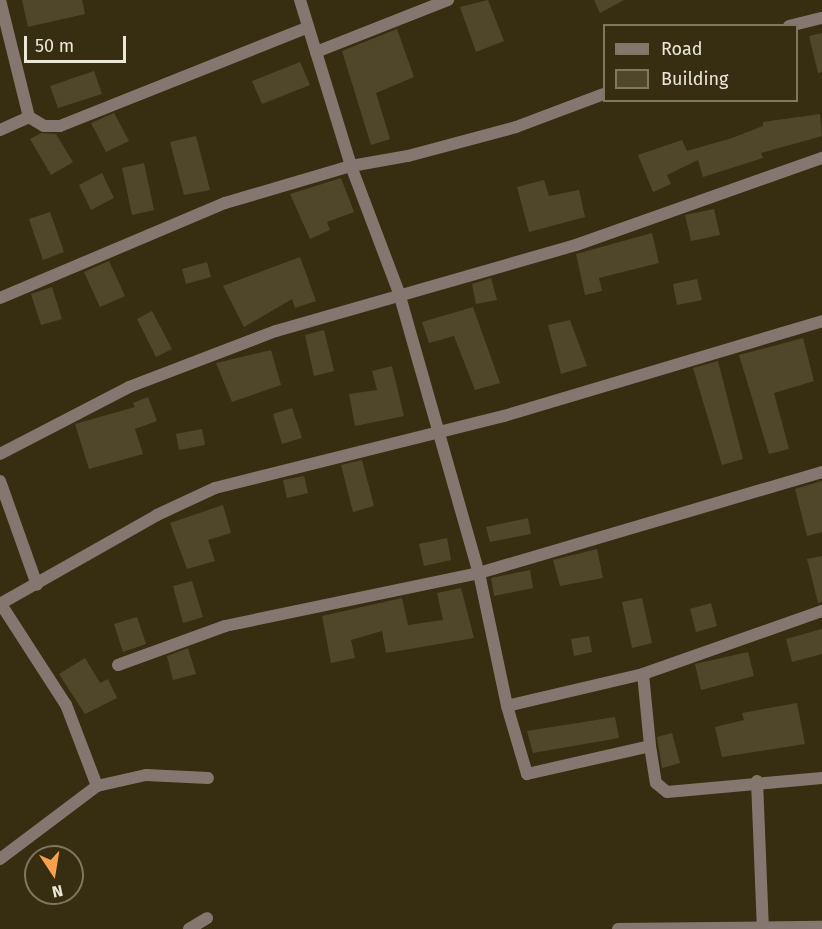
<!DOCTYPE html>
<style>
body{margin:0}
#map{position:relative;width:822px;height:929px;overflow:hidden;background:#372e12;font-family:"Fira Sans",sans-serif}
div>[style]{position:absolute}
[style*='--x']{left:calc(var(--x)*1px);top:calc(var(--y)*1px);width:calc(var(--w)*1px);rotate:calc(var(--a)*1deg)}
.building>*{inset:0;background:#50472b}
.minor>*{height:12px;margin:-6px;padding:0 6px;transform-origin:6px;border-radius:6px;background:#857770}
span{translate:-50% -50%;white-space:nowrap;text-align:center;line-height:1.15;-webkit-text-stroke:5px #372e12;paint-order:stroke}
.legend{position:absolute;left:603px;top:24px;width:195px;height:78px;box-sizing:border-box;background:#372e12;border:2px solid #7f7861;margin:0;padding:8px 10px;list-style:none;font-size:18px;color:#ece7d7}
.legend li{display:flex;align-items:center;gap:12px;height:30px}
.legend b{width:30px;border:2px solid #7f7861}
.north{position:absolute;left:24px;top:845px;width:60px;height:60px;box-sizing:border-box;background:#372e12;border:2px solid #7f7861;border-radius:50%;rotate:168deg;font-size:16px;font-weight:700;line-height:24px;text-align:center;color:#ece7d7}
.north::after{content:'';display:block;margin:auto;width:21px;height:27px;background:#f9a04c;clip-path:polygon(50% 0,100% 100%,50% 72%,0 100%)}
.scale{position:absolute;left:24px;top:36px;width:102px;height:27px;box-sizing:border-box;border:3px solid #ece7d7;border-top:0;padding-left:8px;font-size:18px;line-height:21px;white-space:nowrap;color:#ece7d7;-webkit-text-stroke:4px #372e12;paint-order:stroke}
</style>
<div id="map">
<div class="building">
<div style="clip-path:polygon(22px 0,82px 0,85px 14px,28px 27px)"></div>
<div style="clip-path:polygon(488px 0,504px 41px,476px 52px,460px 7px)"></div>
<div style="clip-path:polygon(594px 0,624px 0,600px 13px)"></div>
<div style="clip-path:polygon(397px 29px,414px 77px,376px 93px,390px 139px,371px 145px,342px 51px)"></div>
<div style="clip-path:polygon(822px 33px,822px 72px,818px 73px,809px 36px)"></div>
<div style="clip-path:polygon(300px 62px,310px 85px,262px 104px,252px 81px)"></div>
<div style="clip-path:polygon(94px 71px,102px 94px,58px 108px,50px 86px)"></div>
<div style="clip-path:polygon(114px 113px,129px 141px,106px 152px,91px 123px)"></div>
<div style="clip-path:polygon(820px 114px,822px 136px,761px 153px,763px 158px,703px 177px,698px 160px,667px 175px,671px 184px,653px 192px,638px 155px,682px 140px,687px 151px,732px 138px,763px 126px,763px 122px)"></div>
<div style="clip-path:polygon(41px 133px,56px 134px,73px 162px,51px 175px,30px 139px)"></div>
<div style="clip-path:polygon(196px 136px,210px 190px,184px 195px,170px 142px)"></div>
<div style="clip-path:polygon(144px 163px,154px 210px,132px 215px,122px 168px)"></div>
<div style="clip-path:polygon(102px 173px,114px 198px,91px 210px,79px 185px)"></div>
<div style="clip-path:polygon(341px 178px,354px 212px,327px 222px,330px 230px,310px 239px,290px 194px)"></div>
<div style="clip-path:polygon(544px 180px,549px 196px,579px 190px,585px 217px,529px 232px,517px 187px)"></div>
<div style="clip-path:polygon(714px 209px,720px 235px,691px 241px,685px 215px)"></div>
<div style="clip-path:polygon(50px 212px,64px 252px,43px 260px,29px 219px)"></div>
<div style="clip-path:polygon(652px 233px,659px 263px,599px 278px,602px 291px,585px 295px,576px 254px)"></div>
<div style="clip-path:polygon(300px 257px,316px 301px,295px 308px,292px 299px,244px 327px,223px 286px)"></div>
<div style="clip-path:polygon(109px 261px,125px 296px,100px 307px,84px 272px)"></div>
<div style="clip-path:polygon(207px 262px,211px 277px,186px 284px,182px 269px)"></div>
<div style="clip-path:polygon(491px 278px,497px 300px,476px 304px,472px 284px)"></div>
<div style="clip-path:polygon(697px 279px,702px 300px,677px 305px,673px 284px)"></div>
<div style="clip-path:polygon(52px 287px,62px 319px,41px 325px,31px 294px)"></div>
<div style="clip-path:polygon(473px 307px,500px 383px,475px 390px,454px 336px,429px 343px,422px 322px)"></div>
<div style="clip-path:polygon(152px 311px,172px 349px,156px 357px,137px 319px)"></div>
<div style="clip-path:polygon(570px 320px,587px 366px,561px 374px,548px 325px)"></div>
<div style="clip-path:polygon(324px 330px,334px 371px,314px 376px,305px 335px)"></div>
<div style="clip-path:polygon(803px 338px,814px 381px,774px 393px,789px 449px,769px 454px,739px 355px)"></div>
<div style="clip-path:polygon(271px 350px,281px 385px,232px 402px,216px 363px)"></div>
<div style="clip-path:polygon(718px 361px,743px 459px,722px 465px,693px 368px)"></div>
<div style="clip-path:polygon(392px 366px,404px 416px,355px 426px,349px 394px,377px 390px,372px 371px)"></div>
<div style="clip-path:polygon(148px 397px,157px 421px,135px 429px,143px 454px,89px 469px,75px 424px,135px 407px,133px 403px)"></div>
<div style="clip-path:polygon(292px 408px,302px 438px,282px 444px,273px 414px)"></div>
<div style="clip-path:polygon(202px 429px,205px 445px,179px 450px,176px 434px)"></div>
<div style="clip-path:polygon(362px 460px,374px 506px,353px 512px,341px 465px)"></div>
<div style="clip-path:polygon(304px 476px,308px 493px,287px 498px,283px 480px)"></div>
<div style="clip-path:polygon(822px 481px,822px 532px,807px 536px,795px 489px)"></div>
<div style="clip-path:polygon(223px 505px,231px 533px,208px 540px,215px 561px,187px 569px,170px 523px)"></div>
<div style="clip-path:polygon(528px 518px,531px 534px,490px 542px,486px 527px)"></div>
<div style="clip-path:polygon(447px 538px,451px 560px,424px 566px,419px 544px)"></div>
<div style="clip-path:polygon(597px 549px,603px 578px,560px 586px,553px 560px)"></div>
<div style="clip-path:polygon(822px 556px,822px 602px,818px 603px,807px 559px)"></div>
<div style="clip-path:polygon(530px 570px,533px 588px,494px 596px,491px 578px)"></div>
<div style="clip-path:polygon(192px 581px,203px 617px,183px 623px,173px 586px)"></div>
<div style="clip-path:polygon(461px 588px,474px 638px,386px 653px,382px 631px,351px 640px,355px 658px,331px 663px,322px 616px,402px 598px,408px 625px,443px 620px,437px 593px)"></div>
<div style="clip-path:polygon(642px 598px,652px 643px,632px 648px,622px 602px)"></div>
<div style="clip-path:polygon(711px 603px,717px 626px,696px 632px,690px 609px)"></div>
<div style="clip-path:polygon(137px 617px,146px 644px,123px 652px,114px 624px)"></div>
<div style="clip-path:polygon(822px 629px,822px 654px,792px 662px,786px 639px)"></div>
<div style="clip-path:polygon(589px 636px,592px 652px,574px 656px,571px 639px)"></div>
<div style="clip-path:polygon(188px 648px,196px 674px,173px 680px,167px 656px)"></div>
<div style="clip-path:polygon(748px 652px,754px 676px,701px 690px,695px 664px)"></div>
<div style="clip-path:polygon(85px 658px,100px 683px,108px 679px,117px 698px,85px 714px,59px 674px)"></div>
<div style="clip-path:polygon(797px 703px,805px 744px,722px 757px,715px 727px,744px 720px,742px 713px)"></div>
<div style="clip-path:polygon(615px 717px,619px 738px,533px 753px,527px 731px)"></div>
<div style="clip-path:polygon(672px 733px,680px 763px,662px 768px,657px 737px)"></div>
</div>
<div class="minor">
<div style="--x:0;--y:0;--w:121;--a:76.1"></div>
<div style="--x:300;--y:0;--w:174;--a:72.9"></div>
<div style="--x:351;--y:166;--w:136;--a:69.3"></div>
<div style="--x:399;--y:293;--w:291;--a:74.1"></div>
<div style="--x:479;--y:573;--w:136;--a:78.1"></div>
<div style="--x:507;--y:706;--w:71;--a:73.6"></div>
<div style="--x:527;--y:774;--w:126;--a:-12.8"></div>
<div style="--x:650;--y:746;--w:37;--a:81"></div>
<div style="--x:656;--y:783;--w:14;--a:39"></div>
<div style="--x:667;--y:792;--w:156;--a:-5.2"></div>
<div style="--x:789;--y:26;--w:34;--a:-14"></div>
<div style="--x:316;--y:52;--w:142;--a:-21.5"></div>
<div style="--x:0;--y:130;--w:32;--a:-24"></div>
<div style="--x:29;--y:117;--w:17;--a:31"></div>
<div style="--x:44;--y:126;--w:16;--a:0"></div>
<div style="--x:60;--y:126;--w:265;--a:-21.7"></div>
<div style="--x:0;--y:298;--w:244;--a:-22.9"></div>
<div style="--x:225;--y:203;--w:131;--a:-16.4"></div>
<div style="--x:351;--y:166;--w:58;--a:-10"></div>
<div style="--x:408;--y:156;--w:112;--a:-15"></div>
<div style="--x:516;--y:127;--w:94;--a:-20.6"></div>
<div style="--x:0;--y:454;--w:145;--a:-27.4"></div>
<div style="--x:129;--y:387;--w:157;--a:-20.9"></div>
<div style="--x:276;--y:331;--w:312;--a:-16"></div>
<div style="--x:576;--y:245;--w:261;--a:-19.5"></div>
<div style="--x:0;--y:481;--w:110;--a:70.4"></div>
<div style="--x:0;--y:604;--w:180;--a:-29.5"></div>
<div style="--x:157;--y:515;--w:64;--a:-25"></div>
<div style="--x:215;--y:488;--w:298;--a:-14"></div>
<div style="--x:504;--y:416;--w:332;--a:-16.6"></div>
<div style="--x:118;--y:665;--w:114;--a:-20"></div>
<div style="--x:225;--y:626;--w:259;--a:-11.8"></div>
<div style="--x:479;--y:573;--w:358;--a:-16.4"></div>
<div style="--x:643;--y:674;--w:72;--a:84.4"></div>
<div style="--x:507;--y:706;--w:140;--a:-13.2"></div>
<div style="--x:643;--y:674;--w:190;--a:-19.4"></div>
<div style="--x:757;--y:781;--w:148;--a:87.7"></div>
<div style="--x:97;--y:786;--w:50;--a:-12.7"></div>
<div style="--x:146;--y:775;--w:62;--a:2.8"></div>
<div style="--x:0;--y:859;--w:121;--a:-37"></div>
<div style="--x:97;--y:786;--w:87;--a:-110.9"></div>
<div style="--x:66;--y:705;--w:120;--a:-122.8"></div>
<div style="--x:189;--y:929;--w:21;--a:-31"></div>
<div style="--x:618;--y:929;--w:204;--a:-0.6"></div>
</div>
<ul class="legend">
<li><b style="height:8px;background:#857770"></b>Road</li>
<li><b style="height:16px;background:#50472b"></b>Building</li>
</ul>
<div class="north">N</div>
<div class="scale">50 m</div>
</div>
